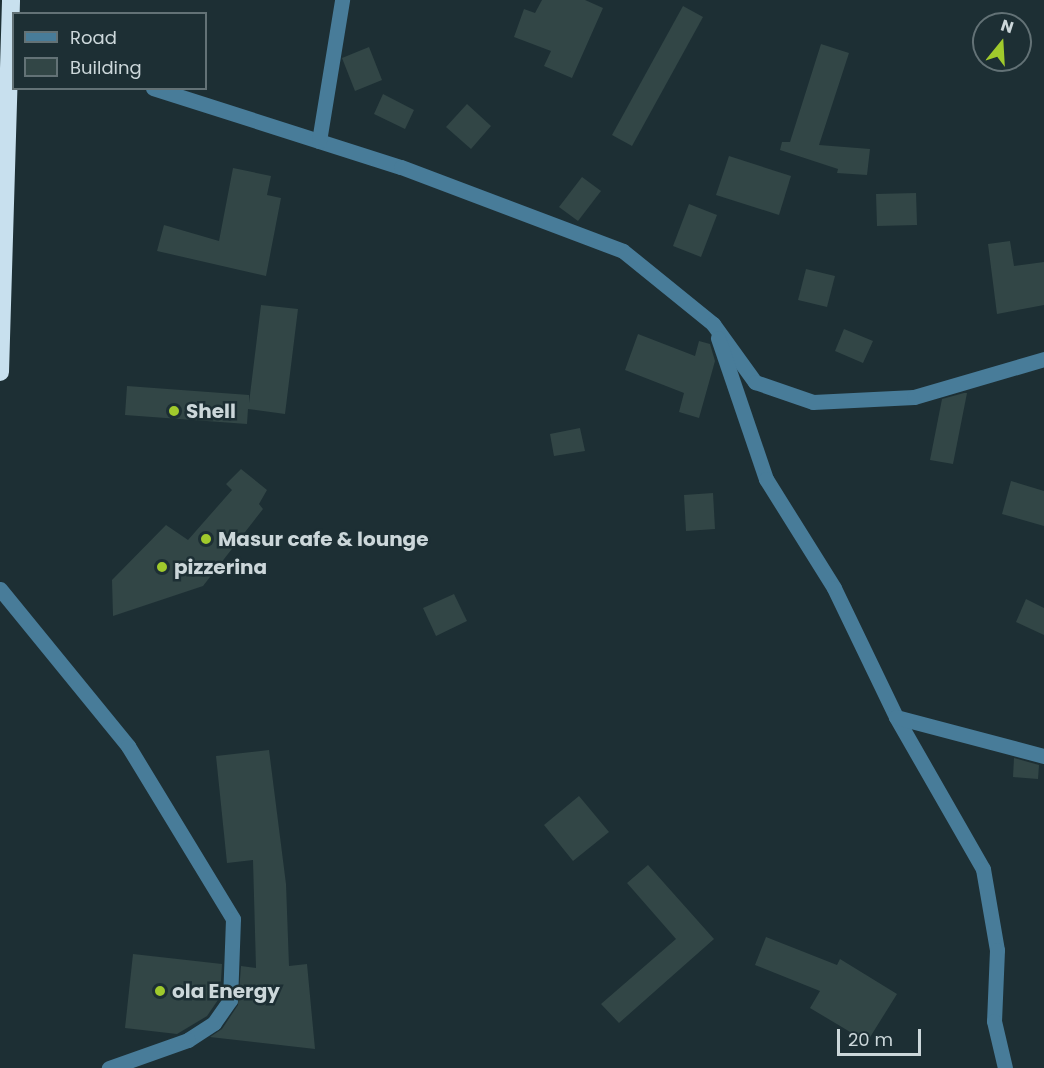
<!DOCTYPE html>
<style>
body{margin:0}
#map{position:relative;width:1044px;height:1068px;overflow:hidden;background:#1d2f34;font-family:Poppins,sans-serif}
div>[style]{position:absolute}
[style*='--x']{left:calc(var(--x)*1px);top:calc(var(--y)*1px);width:calc(var(--w)*1px);rotate:calc(var(--a)*1deg)}
.building>*{inset:0;background:#324646}
.minor>*{height:15px;margin:-7.5px;padding:0 7.5px;transform-origin:7.5px;border-radius:7.5px;background:#487c99}
.highway>*{height:18px;margin:-9px;padding:0 9px;transform-origin:9px;border-radius:9px;background:#c8e0ee}
.dots>*{width:16px;height:16px;translate:-50% -50%;box-sizing:border-box;border:3px solid #1d2f34;border-radius:50%}
span{translate:-50% -50%;white-space:nowrap;text-align:center;line-height:1.15;-webkit-text-stroke:5px #1d2f34;paint-order:stroke}
.poi-label{font-size:20px;color:#ccd7da;font-weight:700}
.left{translate:0 -50%;text-align:left}
.legend{position:absolute;left:12px;top:12px;width:195px;height:78px;box-sizing:border-box;background:#1d2f34;border:2px solid #637276;margin:0;padding:8px 10px;list-style:none;font-size:18px;color:#ccd7da}
.legend li{display:flex;align-items:center;gap:12px;height:30px}
.legend b{width:30px;border:2px solid #637276}
.north{position:absolute;left:972px;top:12px;width:60px;height:60px;box-sizing:border-box;background:#1d2f34;border:2px solid #637276;border-radius:50%;rotate:18deg;font-size:16px;font-weight:700;line-height:24px;text-align:center;color:#ccd7da}
.north::after{content:'';display:block;margin:auto;width:21px;height:27px;background:#a0ca2c;clip-path:polygon(50% 0,100% 100%,50% 72%,0 100%)}
.scale{position:absolute;left:837px;top:1029px;width:84px;height:27px;box-sizing:border-box;border:3px solid #ccd7da;border-top:0;padding-left:8px;font-size:18px;line-height:21px;white-space:nowrap;color:#ccd7da;-webkit-text-stroke:4px #1d2f34;paint-order:stroke}
</style>
<div id="map">
<div class="building">
<div style="clip-path:polygon(542px 0,585px 0,603px 8px,572px 78px,544px 66px,551px 51px,514px 37px,524px 9px,535px 13px)"></div>
<div style="clip-path:polygon(683px 6px,703px 17px,632px 146px,612px 135px)"></div>
<div style="clip-path:polygon(821px 44px,849px 53px,819px 145px,870px 149px,867px 175px,837px 173px,838px 169px,780px 150px,782px 142px,790px 142px)"></div>
<div style="clip-path:polygon(369px 47px,382px 80px,355px 91px,342px 58px)"></div>
<div style="clip-path:polygon(383px 94px,414px 110px,405px 129px,374px 114px)"></div>
<div style="clip-path:polygon(467px 104px,491px 126px,471px 149px,446px 127px)"></div>
<div style="clip-path:polygon(729px 156px,791px 176px,779px 215px,716px 195px)"></div>
<div style="clip-path:polygon(233px 168px,271px 176px,267px 195px,281px 198px,266px 276px,157px 251px,164px 225px,219px 241px)"></div>
<div style="clip-path:polygon(582px 177px,601px 191px,578px 221px,559px 207px)"></div>
<div style="clip-path:polygon(916px 193px,917px 225px,877px 226px,876px 194px)"></div>
<div style="clip-path:polygon(689px 204px,717px 215px,701px 257px,673px 246px)"></div>
<div style="clip-path:polygon(1010px 241px,1014px 266px,1044px 262px,1044px 305px,997px 314px,988px 244px)"></div>
<div style="clip-path:polygon(806px 269px,835px 276px,827px 307px,798px 300px)"></div>
<div style="clip-path:polygon(261px 305px,298px 309px,285px 414px,248px 409px,247px 424px,125px 415px,127px 386px,249px 395px,249px 403px)"></div>
<div style="clip-path:polygon(844px 329px,873px 341px,863px 363px,835px 351px)"></div>
<div style="clip-path:polygon(638px 334px,695px 356px,699px 341px,710px 344px,715px 361px,699px 418px,679px 412px,684px 393px,625px 370px)"></div>
<div style="clip-path:polygon(964px 393px,967px 393px,953px 464px,930px 460px,942px 399px)"></div>
<div style="clip-path:polygon(580px 428px,585px 451px,554px 456px,550px 434px)"></div>
<div style="clip-path:polygon(241px 469px,267px 490px,259px 504px,263px 509px,203px 586px,113px 616px,112px 580px,166px 525px,188px 540px,232px 490px,226px 484px)"></div>
<div style="clip-path:polygon(1011px 481px,1044px 491px,1044px 526px,1002px 514px)"></div>
<div style="clip-path:polygon(713px 493px,715px 529px,686px 531px,684px 495px)"></div>
<div style="clip-path:polygon(454px 594px,467px 621px,436px 636px,423px 608px)"></div>
<div style="clip-path:polygon(1026px 599px,1044px 608px,1044px 635px,1016px 622px)"></div>
<div style="clip-path:polygon(269px 750px,286px 884px,289px 966px,307px 964px,315px 1049px,210px 1037px,222px 1029px,238px 1005px,241px 966px,256px 968px,253px 860px,227px 863px,216px 756px)"></div>
<div style="clip-path:polygon(1014px 758px,1039px 765px,1038px 779px,1013px 777px)"></div>
<div style="clip-path:polygon(579px 796px,609px 832px,573px 861px,544px 825px)"></div>
<div style="clip-path:polygon(648px 865px,714px 939px,619px 1023px,601px 1004px,676px 939px,627px 883px)"></div>
<div style="clip-path:polygon(766px 937px,837px 965px,840px 959px,897px 994px,867px 1042px,810px 1008px,820px 991px,755px 965px)"></div>
<div style="clip-path:polygon(133px 954px,222px 964px,220px 997px,207px 1016px,177px 1034px,125px 1028px)"></div>
</div>
<div class="minor">
<div style="--x:153;--y:88;--w:260;--a:17.7"></div>
<div style="--x:401;--y:167;--w:237;--a:20.7"></div>
<div style="--x:623;--y:251;--w:116;--a:39"></div>
<div style="--x:713;--y:324;--w:72;--a:54.1"></div>
<div style="--x:755;--y:382;--w:61;--a:19"></div>
<div style="--x:813;--y:402;--w:101;--a:-2.8"></div>
<div style="--x:914;--y:397;--w:135;--a:-16.3"></div>
<div style="--x:319;--y:141;--w:143;--a:-80.7"></div>
<div style="--x:718;--y:338;--w:149;--a:71.2"></div>
<div style="--x:766;--y:479;--w:128;--a:58"></div>
<div style="--x:834;--y:588;--w:143;--a:64.3"></div>
<div style="--x:896;--y:717;--w:175;--a:60.2"></div>
<div style="--x:983;--y:869;--w:82;--a:80.2"></div>
<div style="--x:997;--y:950;--w:71;--a:92.4"></div>
<div style="--x:994;--y:1021;--w:48;--a:76.8"></div>
<div style="--x:0;--y:589;--w:203;--a:50.8"></div>
<div style="--x:128;--y:746;--w:202;--a:58.7"></div>
<div style="--x:233;--y:919;--w:81;--a:92.1"></div>
<div style="--x:230;--y:1000;--w:28;--a:125"></div>
<div style="--x:214;--y:1023;--w:31;--a:147"></div>
<div style="--x:188;--y:1040;--w:84;--a:160.5"></div>
<div style="--x:896;--y:717;--w:153;--a:14.8"></div>
</div>
<div class="highway">
<div style="--x:0;--y:372;--w:372;--a:-88.3"></div>
</div>
<div class="dots">
<div style="left:174px;top:411px;background:#a0ca2c"></div>
<div style="left:206px;top:539px;background:#a0ca2c"></div>
<div style="left:162px;top:567px;background:#a0ca2c"></div>
<div style="left:160px;top:991px;background:#a0ca2c"></div>
</div>
<div class="poi-label">
<span class="left" style="left:186px;top:411px">Shell</span>
<span class="left" style="left:218px;top:539px">Masur cafe &amp; lounge</span>
<span class="left" style="left:174px;top:567px">pizzerina</span>
<span class="left" style="left:172px;top:991px">ola Energy</span>
</div>
<ul class="legend">
<li><b style="height:8px;background:#487c99"></b>Road</li>
<li><b style="height:16px;background:#324646"></b>Building</li>
</ul>
<div class="north">N</div>
<div class="scale">20 m</div>
</div>
